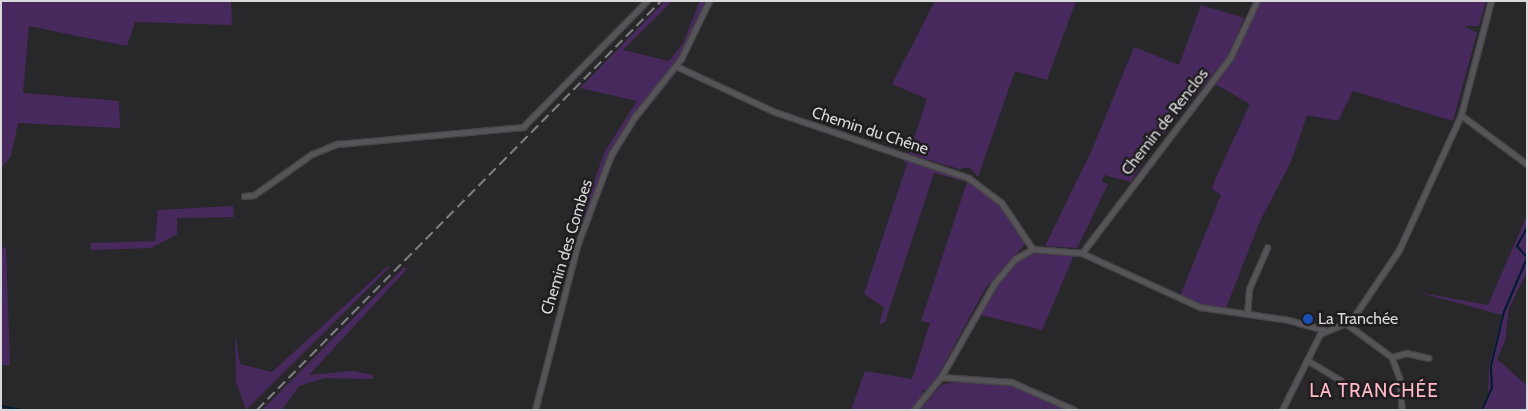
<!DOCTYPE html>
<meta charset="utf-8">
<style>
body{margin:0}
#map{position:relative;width:1528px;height:411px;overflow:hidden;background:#28272a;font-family:Cabin,sans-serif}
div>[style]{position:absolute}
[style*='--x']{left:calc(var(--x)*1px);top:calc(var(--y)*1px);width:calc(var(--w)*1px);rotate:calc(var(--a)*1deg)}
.green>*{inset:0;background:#48295d}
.stream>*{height:2px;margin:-1px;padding:0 1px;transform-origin:1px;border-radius:1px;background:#021b2e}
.roads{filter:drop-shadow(1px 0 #454446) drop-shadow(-1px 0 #454446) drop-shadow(0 1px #454446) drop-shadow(0 -1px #454446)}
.minor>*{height:4.5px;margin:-2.25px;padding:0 2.25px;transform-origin:2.25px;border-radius:2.25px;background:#565458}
.rail>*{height:2px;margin-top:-1px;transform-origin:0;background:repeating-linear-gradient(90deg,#7f7e81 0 10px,transparent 0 15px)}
.dots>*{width:14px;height:14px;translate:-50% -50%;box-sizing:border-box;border:2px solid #1f1d20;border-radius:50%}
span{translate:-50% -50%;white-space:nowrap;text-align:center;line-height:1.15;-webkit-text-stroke:5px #1f1d20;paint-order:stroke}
.street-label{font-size:16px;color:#d9d8da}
.poi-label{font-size:16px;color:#d9d8da}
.left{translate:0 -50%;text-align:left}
.quarter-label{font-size:19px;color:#ffbac6;letter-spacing:1px}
.frame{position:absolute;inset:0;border:2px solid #d9d8da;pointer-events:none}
</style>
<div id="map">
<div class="green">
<div style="clip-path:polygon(1px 1px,231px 1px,232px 25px,135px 22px,127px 46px,29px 26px,23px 93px,119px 101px,120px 128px,18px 123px,11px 156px,1px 168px)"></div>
<div style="clip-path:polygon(665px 1px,672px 1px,623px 50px,669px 61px,683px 43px,700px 1px,705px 1px,687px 46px,670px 68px,676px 73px,631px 129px,609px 169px,604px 168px,583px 222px,580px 220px,605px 151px,637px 101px,580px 88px)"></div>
<div style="clip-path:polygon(935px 1px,1076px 1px,1047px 80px,1015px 71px,978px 177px,969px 167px,959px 169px,909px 154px,927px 99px,892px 84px)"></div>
<div style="clip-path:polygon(1260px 1px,1486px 1px,1479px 26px,1464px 26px,1477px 33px,1453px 121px,1353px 91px,1338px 121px,1307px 115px,1291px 162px,1260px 221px,1226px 308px,1212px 308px,1180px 296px,1221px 195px,1212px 189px,1217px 175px,1250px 104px,1215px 84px)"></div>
<div style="clip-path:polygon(1201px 5px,1244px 18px,1228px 56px,1150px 151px,1131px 182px,1104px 175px,1102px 181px,1108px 184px,1077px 248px,1045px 246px,1091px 152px,1134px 47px,1179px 65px)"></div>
<div style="clip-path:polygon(901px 159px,960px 177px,973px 183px,997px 201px,1025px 244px,985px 289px,931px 388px,922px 391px,925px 394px,911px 410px,851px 410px,865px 371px,912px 379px,930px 323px,921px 321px,967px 182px,934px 173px,885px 322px,879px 325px,884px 307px,864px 294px,907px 164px)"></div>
<div style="clip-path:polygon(233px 206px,234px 217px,177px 218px,177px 234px,151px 248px,91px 250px,90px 243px,155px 241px,158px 210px)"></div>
<div style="clip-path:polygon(1527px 215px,1527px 272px,1509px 308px,1505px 341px,1497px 359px,1527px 386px,1527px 410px,1480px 410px,1488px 395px,1489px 367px,1502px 315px,1417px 292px,1488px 305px)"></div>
<div style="clip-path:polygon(6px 247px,10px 365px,1px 365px,1px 248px)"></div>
<div style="clip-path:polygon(1032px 253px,1074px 255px,1042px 330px,977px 314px,1011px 267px)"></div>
<div style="clip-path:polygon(388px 266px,390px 267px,246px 410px,236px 382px,235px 334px,240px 364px,272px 372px)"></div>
<div style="clip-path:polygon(404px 267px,407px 269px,309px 375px,353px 371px,373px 375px,373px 379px,325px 378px,299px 386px,282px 410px,262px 410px)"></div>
<div style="clip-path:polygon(957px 381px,1019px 386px,1068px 410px,920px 410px,941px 385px)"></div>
</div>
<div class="stream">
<div style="--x:1527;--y:228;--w:21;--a:119"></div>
<div style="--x:1517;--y:246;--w:15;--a:48"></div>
<div style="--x:1;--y:406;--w:20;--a:11"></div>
<div style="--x:1482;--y:410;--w:24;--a:-66"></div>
<div style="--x:1492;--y:388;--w:22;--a:-93"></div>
<div style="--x:1491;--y:366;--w:56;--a:-76.5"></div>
<div style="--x:1504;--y:312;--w:59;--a:-66.9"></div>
</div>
<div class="roads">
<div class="minor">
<div style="--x:676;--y:66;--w:109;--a:24.9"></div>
<div style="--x:775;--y:112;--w:205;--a:18.8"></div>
<div style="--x:969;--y:178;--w:41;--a:37.1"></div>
<div style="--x:1002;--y:203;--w:55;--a:56"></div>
<div style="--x:1461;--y:115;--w:82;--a:36.6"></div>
<div style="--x:244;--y:196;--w:10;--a:-6"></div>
<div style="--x:254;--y:195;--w:71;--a:-35.3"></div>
<div style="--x:312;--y:154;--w:27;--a:-22"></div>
<div style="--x:337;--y:144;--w:187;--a:-5.2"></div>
<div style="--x:523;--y:127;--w:177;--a:-45.5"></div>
<div style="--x:1082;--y:253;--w:245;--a:-52.8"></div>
<div style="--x:1230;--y:58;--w:63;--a:-64.7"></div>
<div style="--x:1247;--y:314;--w:25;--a:-85"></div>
<div style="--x:1249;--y:289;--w:45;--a:-66.3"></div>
<div style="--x:1347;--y:324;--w:56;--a:36.3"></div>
<div style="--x:1392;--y:357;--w:23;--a:70"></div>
<div style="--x:1400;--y:379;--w:31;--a:86"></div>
<div style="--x:1392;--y:357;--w:16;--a:-15"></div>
<div style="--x:1407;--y:353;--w:22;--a:13"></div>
<div style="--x:1307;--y:360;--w:39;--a:31"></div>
<div style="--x:941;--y:377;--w:71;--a:4"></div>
<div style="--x:1012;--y:382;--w:69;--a:24"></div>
<div style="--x:535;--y:410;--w:169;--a:-75.6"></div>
<div style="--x:577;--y:246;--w:97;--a:-69.5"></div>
<div style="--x:611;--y:155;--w:44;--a:-58.1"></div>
<div style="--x:634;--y:118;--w:75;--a:-51.5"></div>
<div style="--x:681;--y:59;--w:64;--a:-64.2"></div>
<div style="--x:914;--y:410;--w:43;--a:-50.7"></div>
<div style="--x:941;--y:377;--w:107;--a:-60.3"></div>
<div style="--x:994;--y:284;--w:33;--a:-50"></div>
<div style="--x:1015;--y:259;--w:21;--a:-29"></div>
<div style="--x:1033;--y:249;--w:49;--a:4.7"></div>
<div style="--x:1082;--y:253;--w:130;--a:24.6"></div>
<div style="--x:1200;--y:307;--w:90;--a:8.3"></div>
<div style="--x:1289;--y:320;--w:37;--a:16"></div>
<div style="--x:1282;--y:410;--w:85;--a:-63.4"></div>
<div style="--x:1320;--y:334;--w:34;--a:-23"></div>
<div style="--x:1351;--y:321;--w:86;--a:-55.9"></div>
<div style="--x:1399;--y:250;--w:149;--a:-65.3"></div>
<div style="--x:1461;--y:115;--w:118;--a:-75.3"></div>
</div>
</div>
<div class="rail">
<div style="--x:257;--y:410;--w:575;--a:-45.35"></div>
</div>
<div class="dots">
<div style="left:1308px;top:319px;background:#1a4fb4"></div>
</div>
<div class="street-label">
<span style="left:1165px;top:122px;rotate:-52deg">Chemin de Renclos</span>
<span style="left:870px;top:131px;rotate:18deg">Chemin du Chêne</span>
<span style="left:567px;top:247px;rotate:-73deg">Chemin des Combes</span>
</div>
<div class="poi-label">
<span class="left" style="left:1318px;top:319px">La Tranchée</span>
</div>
<div class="quarter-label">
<span style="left:1374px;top:391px">LA TRANCHÉE</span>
</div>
<div class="frame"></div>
</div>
